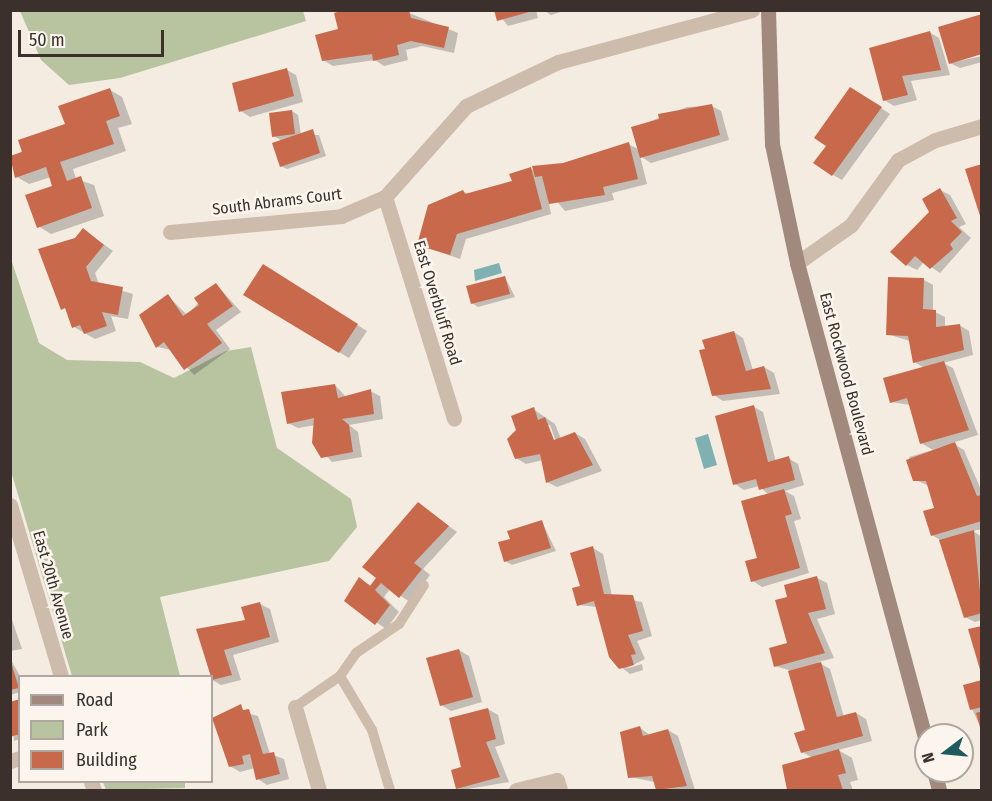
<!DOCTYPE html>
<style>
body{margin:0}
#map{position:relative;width:992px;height:801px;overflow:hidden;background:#f4ebe1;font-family:"Fira Sans Condensed",sans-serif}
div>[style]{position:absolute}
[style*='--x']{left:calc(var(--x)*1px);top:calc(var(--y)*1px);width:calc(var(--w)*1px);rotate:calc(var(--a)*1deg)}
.green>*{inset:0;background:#b8c4a0}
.water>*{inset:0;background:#7fb0b2}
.shadow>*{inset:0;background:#0003}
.building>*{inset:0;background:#c8694b}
.lane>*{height:10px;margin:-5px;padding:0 5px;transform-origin:5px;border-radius:5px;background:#cdbbac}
.street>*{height:15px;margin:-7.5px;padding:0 7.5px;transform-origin:7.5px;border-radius:7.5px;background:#cdbbac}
.secondary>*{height:15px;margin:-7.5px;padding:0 7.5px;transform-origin:7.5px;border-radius:7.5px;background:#a18a7d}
span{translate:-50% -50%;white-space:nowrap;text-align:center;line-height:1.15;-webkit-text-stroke:5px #fbf5ee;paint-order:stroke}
.street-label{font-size:16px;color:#3b302b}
.frame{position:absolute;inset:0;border:12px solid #3b302b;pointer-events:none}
.legend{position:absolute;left:18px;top:675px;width:195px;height:108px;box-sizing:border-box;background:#fbf5ee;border:2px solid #aea6a0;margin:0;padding:8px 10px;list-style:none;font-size:18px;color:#3b302b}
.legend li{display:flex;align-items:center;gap:12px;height:30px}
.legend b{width:30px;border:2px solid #aea6a0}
.north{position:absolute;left:914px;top:723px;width:60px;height:60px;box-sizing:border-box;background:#fbf5ee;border:2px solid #aea6a0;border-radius:50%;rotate:254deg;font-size:16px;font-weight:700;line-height:24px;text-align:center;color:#3b302b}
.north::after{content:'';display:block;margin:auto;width:21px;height:27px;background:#1f5a5e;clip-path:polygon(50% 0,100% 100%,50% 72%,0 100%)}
.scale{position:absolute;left:18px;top:30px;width:146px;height:27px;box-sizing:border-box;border:3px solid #3b302b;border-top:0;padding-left:8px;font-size:18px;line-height:21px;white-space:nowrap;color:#3b302b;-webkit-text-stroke:4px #fbf5ee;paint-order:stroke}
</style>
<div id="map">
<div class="green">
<div style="clip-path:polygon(303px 11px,306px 21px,120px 78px,69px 85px,41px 60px,20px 11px)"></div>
<div style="clip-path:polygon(11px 259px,39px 343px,67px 360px,140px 362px,174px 378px,226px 351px,251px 347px,277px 448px,351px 499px,357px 527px,329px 561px,160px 597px,180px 676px,72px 676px,11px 471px)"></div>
<div style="clip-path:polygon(103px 782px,185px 782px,185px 788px,106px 790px)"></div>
</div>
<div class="water">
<div style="clip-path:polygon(499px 263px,502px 273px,475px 281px,474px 270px)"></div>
<div style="clip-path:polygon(708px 434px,717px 465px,704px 469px,695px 438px)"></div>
</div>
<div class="shadow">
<div style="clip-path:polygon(402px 10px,458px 33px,454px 53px,422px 46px,406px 50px,408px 60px,384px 66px,375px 60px,333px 66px,323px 60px)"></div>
<div style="clip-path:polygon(495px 10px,536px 10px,538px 18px,508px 26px)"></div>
<div style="clip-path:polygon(543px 10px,567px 10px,551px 15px)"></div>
<div style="clip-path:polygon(929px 32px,939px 38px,950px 75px,911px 81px,917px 100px,894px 106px,884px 100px)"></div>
<div style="clip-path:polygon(982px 56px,982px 62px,960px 68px,950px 63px)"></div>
<div style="clip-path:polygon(287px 70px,296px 75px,303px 102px,250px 117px,241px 111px)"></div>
<div style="clip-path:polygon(110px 90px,122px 97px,132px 124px,118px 128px,126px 151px,73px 169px,76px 179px,94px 185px,104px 216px,51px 234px,38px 226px,54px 187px,51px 177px,29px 184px,17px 177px,10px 158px,67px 125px)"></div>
<div style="clip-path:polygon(860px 94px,890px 114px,842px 180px,833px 175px)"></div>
<div style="clip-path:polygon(712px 106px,721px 111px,729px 140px,651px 163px,640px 156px,647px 184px,612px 193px,614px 200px,565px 211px,546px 188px,551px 214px,466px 239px,460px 259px,419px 245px,463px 191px,469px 195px,514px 182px,531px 169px,538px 173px,628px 144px,640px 150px,633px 128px,687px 107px)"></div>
<div style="clip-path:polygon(292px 111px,298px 115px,301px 135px,319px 135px,326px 156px,287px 169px,281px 166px,282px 141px,274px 136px)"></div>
<div style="clip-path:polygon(940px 190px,950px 195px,966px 224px,959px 227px,971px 238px,940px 273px,924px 262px,917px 270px,907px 265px)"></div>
<div style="clip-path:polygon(84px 230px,113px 251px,95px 273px,99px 284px,133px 294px,128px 319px,111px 316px,116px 331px,95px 339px,74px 327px,76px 240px)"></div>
<div style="clip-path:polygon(273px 272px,367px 331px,349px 358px,245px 295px)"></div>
<div style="clip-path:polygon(505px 277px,515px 297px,478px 307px,472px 303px)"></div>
<div style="clip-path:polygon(924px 280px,933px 285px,933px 311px,945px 317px,945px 327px,959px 325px,969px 331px,973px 355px,943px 363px,953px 368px,978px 435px,952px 443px,964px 450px,982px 492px,982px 529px,973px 531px,982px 537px,982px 620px,975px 622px,965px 617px,940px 540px,932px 535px,936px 509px,929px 486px,916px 480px,909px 457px,933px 450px,921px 443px,910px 405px,891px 402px,925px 368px,914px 362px,910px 341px,887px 334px)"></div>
<div style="clip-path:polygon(216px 284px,241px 312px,216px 330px,230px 349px,194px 375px,171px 350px,158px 347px,141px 315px,168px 296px,187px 315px)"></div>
<div style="clip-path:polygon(734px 332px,743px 338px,753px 370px,764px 367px,774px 373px,780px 394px,723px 401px,714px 395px,706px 350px)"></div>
<div style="clip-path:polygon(335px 385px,346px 397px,370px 391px,380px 396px,383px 419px,349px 425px,358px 432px,362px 457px,332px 462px,314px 442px,316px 425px,298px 428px,288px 423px)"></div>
<div style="clip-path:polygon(754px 407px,763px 412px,776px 462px,788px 458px,798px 464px,804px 485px,785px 491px,794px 496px,801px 519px,794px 521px,809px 573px,762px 587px,753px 581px,769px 495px,759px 486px,744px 490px,735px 484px)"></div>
<div style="clip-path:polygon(evenodd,533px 409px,555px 424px,561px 439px,575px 433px,585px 439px,602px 471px,557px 487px,547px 482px,543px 460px,526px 464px,516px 458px,533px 409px,547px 425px,550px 425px,558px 447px,555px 448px,547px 425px)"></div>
<div style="clip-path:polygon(419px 504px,457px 532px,423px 569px,430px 575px,410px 602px,390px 589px,384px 597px,399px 612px,386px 629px,346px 601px,359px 579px,372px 586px)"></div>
<div style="clip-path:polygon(542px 522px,556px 551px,512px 565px,505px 561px,512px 540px)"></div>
<div style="clip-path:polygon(593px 548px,603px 554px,612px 596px,642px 602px,652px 636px,637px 641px,645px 659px,625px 669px,642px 664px,643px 670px,630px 674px,612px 660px,597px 607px,578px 605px)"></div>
<div style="clip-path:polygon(817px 578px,827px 583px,835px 614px,817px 619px,834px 658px,818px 662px,830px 669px,844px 717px,856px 713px,866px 719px,872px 741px,838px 750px,852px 758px,858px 780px,850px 782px,853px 790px,790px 790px,784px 766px,813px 758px,802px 752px,807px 731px,789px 670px,775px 666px,789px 644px,789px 598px)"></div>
<div style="clip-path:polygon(260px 604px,270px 609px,279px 642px,233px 655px,241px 680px,221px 685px,212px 680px,198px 631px,247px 621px)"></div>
<div style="clip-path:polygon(10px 614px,22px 649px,10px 651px)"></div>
<div style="clip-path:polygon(459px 650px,469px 656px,482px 702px,451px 711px,441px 705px)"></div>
<div style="clip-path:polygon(11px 660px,20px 676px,20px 692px,10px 695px)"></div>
<div style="clip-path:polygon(982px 681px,982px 730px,972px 709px)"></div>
<div style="clip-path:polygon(20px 701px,20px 739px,14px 741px,10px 704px)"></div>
<div style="clip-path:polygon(230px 709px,258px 716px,270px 754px,284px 759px,289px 779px,267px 785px,258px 779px,255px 768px,240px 772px,230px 766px,213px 720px,231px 715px)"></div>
<div style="clip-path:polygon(488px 709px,498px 715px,505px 744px,495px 747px,509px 782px,462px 790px,457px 788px)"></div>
<div style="clip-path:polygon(640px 728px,650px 735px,668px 730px,678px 736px,695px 790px,658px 790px,655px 782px,630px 777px)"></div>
</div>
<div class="building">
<div style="clip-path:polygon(344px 10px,409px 10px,411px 18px,449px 27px,444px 48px,411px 41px,397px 45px,399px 55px,373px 61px,372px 54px,322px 61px,315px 35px,338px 29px,334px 13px)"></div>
<div style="clip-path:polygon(494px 10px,529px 10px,529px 12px,497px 21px)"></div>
<div style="clip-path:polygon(982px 14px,982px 54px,949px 64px,938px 27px)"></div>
<div style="clip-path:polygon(930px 31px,941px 70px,902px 76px,908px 95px,883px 101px,869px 48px)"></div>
<div style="clip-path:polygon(287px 68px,294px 96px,239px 112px,232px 83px)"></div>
<div style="clip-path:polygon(850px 87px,882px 107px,832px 176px,813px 163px,826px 146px,814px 138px)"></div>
<div style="clip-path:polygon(110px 88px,120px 116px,106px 121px,114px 144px,60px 162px,67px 181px,81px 176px,92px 208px,37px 228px,25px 195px,52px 186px,46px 167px,15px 178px,10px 156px,22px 152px,18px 140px,65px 124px,58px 106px)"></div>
<div style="clip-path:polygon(712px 104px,720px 135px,640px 158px,631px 127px,659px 119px,658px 114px)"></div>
<div style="clip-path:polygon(292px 110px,295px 134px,272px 137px,269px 113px)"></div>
<div style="clip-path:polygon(313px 129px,320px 153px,280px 167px,272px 143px)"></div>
<div style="clip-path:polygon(629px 142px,638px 179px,603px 187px,605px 195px,549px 204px,542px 176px,535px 177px,532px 166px,563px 163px)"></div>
<div style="clip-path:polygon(982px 164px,982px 219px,981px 219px,965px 169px)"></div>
<div style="clip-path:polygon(531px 167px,542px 209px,457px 234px,450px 255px,417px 245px,428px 205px,463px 190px,465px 194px,512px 181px,509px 174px)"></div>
<div style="clip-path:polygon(940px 188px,957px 218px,951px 221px,962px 232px,950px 244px,953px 249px,930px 269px,915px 256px,906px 266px,890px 252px,929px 212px,922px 199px)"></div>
<div style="clip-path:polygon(83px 228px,104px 245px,86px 267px,91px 281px,123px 287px,118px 315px,102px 312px,107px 326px,84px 334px,80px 325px,72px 328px,65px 308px,61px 310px,38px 249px,75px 238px)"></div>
<div style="clip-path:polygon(263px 264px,358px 324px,339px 353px,243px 295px)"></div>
<div style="clip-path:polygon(505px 276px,510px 294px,471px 304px,466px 286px)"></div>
<div style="clip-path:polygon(888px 277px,924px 278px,923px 309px,936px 310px,936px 327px,960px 324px,964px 350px,913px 363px,908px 336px,886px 335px)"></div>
<div style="clip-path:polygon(216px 283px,233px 306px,207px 324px,222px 343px,184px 370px,164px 342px,156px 348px,139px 315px,168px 294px,183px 316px,199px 305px,194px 298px)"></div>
<div style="clip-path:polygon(734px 331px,746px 371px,764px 366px,771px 389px,712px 396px,699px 350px,705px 349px,702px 340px)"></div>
<div style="clip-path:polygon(944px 361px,969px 430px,920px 444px,907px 398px,890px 403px,883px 378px)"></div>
<div style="clip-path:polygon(335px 384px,338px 398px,371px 389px,374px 414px,342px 419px,349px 425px,353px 452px,321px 458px,312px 443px,314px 418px,287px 424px,281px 392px)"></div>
<div style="clip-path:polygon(754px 405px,768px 462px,789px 456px,795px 480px,759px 490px,756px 479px,733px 485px,715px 416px)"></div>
<div style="clip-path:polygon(534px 407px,538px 420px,545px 417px,554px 440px,575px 432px,593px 465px,546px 483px,540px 454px,515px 459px,507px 439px,516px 430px,511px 416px)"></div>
<div style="clip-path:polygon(955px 442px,977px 496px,982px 495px,982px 521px,931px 536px,923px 511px,934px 508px,926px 481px,913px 481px,906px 460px)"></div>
<div style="clip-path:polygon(784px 489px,792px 514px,785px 516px,800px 568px,751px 582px,745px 561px,757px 558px,741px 501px)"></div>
<div style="clip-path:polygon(418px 502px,449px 526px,414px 563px,422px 569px,399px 598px,381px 583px,375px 590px,390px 605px,375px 625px,344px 601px,359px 577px,370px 586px,376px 578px,362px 567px)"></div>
<div style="clip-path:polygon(542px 520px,551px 548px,504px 562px,498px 542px,510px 539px,507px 531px)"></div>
<div style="clip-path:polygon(974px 530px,982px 613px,964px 618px,939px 540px)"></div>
<div style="clip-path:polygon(593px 546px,604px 594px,633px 595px,643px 631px,628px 635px,636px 654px,631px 655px,634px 665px,619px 669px,609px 657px,594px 601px,577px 606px,572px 588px,580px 586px,570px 553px)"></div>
<div style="clip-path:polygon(817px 576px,826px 609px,808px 613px,825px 653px,774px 667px,769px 648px,787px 643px,775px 600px,787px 597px,784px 585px)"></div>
<div style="clip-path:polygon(260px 602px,270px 637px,224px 650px,232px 675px,212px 680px,196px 629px,245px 620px,241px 607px)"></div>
<div style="clip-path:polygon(982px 626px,982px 673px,981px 673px,968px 629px)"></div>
<div style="clip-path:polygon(459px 649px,473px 697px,440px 706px,426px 658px)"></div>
<div style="clip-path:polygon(10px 659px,19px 688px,10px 690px)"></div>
<div style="clip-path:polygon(821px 662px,837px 717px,856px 712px,863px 736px,801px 753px,794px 733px,805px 730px,788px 671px)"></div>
<div style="clip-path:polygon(982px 680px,982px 707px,970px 710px,963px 685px)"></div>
<div style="clip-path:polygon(20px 699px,20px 734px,10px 737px,10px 702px)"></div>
<div style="clip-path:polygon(241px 704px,243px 710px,249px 709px,263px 754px,274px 752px,280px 774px,256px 780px,250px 754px,242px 756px,244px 764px,229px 767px,212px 718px)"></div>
<div style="clip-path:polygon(488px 708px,496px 739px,486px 742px,500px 777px,456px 789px,451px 770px,461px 767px,449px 718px)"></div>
<div style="clip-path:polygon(982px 711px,982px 731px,981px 731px,976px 713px)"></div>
<div style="clip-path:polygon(640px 726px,643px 736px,668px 729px,687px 786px,656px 790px,652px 776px,628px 778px,620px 732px)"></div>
<div style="clip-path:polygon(839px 749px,846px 773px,838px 775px,843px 790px,787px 790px,782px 765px)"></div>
</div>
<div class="lane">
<div style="--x:295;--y:707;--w:55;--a:-34.6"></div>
<div style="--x:390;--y:790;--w:63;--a:-106.7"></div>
<div style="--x:372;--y:730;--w:63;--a:-120.7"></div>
<div style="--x:340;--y:676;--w:28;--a:-55"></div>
<div style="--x:356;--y:653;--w:52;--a:-34"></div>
<div style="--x:399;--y:624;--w:46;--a:-57.3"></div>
</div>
<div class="street">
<div style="--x:385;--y:197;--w:232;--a:72.7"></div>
<div style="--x:170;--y:232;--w:172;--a:-5.3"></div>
<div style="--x:341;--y:216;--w:48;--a:-23.4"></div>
<div style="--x:385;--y:197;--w:122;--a:-48.3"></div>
<div style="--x:466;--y:106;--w:102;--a:-25.6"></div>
<div style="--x:558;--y:62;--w:201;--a:-15"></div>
<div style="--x:797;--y:263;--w:66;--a:-35.1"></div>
<div style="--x:851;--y:225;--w:80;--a:-54.1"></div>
<div style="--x:898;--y:160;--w:42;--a:-28.4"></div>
<div style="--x:935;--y:140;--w:49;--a:-16.6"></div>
<div style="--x:10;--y:505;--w:178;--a:73.4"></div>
<div style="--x:295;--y:707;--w:86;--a:73.9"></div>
<div style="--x:10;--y:761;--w:10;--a:-17"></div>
<div style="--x:91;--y:782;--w:9;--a:69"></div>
<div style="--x:516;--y:790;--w:42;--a:-13.7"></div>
<div style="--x:557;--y:780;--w:10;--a:73"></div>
</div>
<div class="secondary">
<div style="--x:768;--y:10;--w:134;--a:88.3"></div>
<div style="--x:772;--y:144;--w:122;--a:78.1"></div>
<div style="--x:797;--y:263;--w:495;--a:74.9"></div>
<div style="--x:934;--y:771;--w:20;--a:75"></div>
</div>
<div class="street-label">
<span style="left:277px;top:202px;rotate:-7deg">South Abrams Court</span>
<span style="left:437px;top:303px;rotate:73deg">East Overbluff Road</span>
<span style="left:846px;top:374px;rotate:75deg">East Rockwood Boulevard</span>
<span style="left:53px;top:585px;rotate:74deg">East 20th Avenue</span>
</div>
<div class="frame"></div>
<ul class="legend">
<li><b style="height:8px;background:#a18a7d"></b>Road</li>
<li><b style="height:16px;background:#b8c4a0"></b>Park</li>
<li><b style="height:16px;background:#c8694b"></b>Building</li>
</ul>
<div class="north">N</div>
<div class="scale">50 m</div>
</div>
